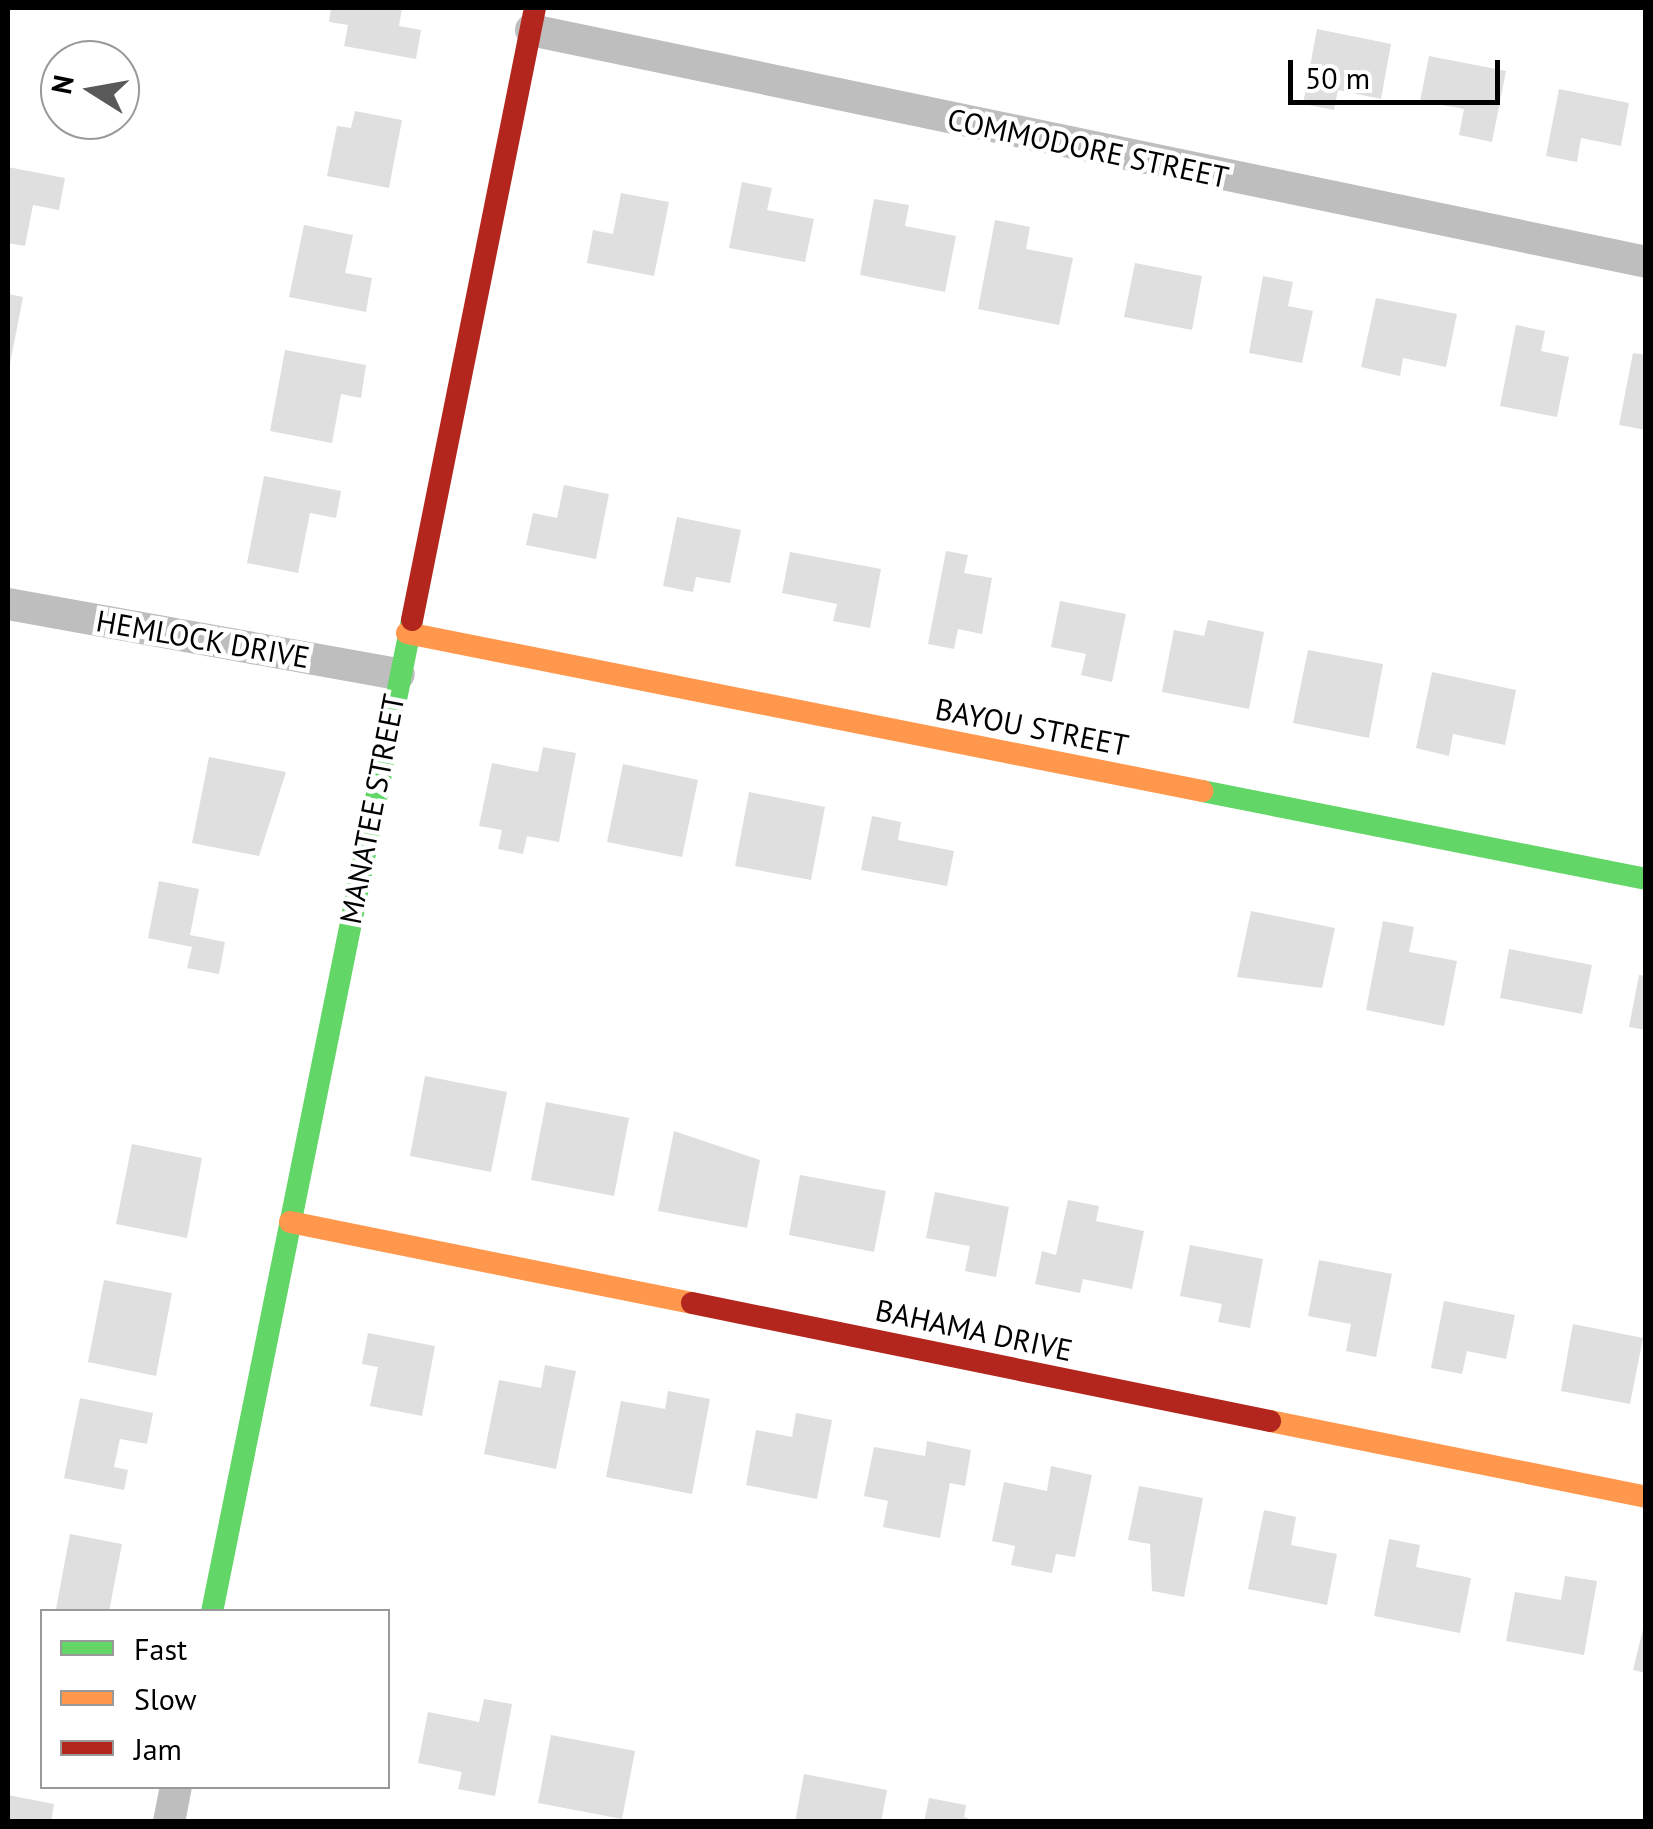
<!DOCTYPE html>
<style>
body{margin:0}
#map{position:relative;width:1653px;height:1829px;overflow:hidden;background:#fff;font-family:"PT Sans",sans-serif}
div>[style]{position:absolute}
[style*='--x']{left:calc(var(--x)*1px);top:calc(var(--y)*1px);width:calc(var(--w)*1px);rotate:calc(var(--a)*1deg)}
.building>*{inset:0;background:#dfdfdf}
.street>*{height:32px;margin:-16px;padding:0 16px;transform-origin:16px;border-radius:16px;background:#bebebe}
.fast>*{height:22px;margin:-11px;padding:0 11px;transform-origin:11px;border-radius:11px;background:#63d668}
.slow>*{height:22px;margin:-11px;padding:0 11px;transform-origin:11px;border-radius:11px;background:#ff974d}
.jam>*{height:22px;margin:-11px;padding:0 11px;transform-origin:11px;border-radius:11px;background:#b3261e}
span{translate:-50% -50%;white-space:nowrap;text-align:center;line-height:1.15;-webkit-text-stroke:9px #fff;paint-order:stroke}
.street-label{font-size:30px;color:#000}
.frame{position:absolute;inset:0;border:10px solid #000;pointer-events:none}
.legend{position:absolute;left:40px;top:1609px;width:350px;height:180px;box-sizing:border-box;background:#fff;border:2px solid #999;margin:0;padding:12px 18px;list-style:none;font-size:30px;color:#000}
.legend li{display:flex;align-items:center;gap:20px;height:50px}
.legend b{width:50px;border:2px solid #999}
.north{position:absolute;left:40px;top:40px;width:100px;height:100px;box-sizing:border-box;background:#fff;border:2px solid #999;border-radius:50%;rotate:281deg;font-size:28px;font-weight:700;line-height:40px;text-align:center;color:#000}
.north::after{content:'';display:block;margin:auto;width:35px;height:45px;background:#595959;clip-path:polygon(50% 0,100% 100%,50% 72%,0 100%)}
.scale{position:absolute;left:1288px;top:60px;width:212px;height:45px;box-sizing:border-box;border:5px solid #000;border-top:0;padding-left:12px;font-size:30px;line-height:35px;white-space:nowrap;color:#000;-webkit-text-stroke:8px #fff;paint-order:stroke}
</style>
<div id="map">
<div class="building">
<div style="clip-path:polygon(331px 8px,402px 8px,399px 26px,421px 30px,416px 59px,344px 46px,348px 25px,329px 22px)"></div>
<div style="clip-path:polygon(1317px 29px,1391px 44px,1381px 99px,1338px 90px,1334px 110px,1303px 104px)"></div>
<div style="clip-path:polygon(1429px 56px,1506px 71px,1492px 142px,1459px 135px,1464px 109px,1420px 101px)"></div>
<div style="clip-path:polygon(1559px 89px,1629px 103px,1621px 146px,1581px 138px,1577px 162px,1546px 156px)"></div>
<div style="clip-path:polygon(355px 111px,402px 120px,389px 188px,327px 176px,337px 126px,351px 128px)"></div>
<div style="clip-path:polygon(8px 167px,65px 178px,59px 210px,33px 205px,25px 246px,8px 243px)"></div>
<div style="clip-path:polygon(742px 182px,772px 188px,767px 210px,814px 219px,805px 262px,729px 248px)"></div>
<div style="clip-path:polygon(621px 193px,669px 202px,654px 276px,587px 263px,593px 230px,613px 234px)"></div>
<div style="clip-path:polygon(874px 199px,909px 205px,905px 226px,956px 236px,945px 292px,860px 275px)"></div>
<div style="clip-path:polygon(995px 220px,1030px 227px,1026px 249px,1073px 258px,1059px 325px,978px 309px)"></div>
<div style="clip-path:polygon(304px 225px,353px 235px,345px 273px,372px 278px,366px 312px,289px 297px)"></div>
<div style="clip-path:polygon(1135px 263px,1202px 276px,1192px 330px,1124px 317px)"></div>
<div style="clip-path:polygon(1263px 276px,1293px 282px,1288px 306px,1313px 311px,1302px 363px,1249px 353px)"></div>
<div style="clip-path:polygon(8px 294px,23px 297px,9px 369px,8px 369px)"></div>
<div style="clip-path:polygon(1376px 298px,1457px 314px,1446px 367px,1403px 358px,1400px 376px,1361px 367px)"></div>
<div style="clip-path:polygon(1516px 325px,1545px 331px,1541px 351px,1569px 357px,1557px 417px,1500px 406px)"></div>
<div style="clip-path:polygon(285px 350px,366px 365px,361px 398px,341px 394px,332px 443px,270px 431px)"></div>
<div style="clip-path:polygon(1633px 353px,1646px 355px,1646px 430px,1619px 425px)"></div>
<div style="clip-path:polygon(264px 476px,341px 491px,336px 518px,310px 513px,298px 573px,247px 563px)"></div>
<div style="clip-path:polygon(564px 485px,609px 494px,596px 559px,526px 545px,533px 513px,557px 518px)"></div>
<div style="clip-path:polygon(677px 517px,741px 530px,730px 583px,696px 577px,693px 592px,663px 586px)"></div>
<div style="clip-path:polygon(946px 551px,968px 555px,964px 573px,992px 578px,982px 634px,958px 629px,954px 649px,928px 644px)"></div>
<div style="clip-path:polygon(790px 552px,881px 569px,870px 628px,833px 621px,837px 604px,782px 593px)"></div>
<div style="clip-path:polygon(1060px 601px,1126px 614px,1112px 682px,1081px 675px,1086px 654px,1051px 647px)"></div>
<div style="clip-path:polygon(1208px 620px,1264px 632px,1249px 709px,1162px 692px,1174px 630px,1204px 636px)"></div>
<div style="clip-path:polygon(1308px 650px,1383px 664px,1369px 738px,1293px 723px)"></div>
<div style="clip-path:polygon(1432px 672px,1516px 690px,1505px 745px,1453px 734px,1449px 756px,1416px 748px)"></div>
<div style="clip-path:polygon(543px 747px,576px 753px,559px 842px,527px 836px,523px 854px,498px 849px,502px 830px,479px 826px,492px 763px,538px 772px)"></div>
<div style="clip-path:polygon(209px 757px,286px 772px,259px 856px,192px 843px)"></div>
<div style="clip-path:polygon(623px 764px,698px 780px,682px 857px,607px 842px)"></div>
<div style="clip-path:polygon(749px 792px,825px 807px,811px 880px,735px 866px)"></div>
<div style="clip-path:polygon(872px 816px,901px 822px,898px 840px,954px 851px,947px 886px,861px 870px)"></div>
<div style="clip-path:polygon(159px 881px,199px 889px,190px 935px,225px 942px,219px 974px,187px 968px,192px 947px,148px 938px)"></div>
<div style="clip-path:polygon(1251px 911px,1335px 928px,1322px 988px,1237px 977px)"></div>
<div style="clip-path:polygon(1383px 921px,1414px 927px,1409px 952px,1457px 961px,1444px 1026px,1366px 1010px)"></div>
<div style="clip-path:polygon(1509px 949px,1592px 965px,1582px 1014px,1500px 998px)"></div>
<div style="clip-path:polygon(1639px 975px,1646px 976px,1646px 1030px,1629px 1027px)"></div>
<div style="clip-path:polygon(425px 1076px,507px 1092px,491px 1172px,410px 1156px)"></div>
<div style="clip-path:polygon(546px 1102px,629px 1118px,614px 1196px,531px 1180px)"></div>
<div style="clip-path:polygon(674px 1131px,760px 1160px,747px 1228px,658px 1211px)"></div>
<div style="clip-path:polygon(132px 1144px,202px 1158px,187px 1238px,116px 1224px)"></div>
<div style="clip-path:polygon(800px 1175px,886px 1191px,874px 1252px,789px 1235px)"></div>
<div style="clip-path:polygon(935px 1192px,1009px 1207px,996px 1277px,965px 1271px,970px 1246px,926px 1238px)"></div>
<div style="clip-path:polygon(1068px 1200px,1099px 1206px,1096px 1221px,1144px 1231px,1132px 1289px,1083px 1279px,1080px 1293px,1035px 1284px,1042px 1251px,1056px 1255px)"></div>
<div style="clip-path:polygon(1190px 1245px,1263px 1259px,1250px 1328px,1218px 1322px,1222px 1304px,1180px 1296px)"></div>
<div style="clip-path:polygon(1319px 1260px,1392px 1274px,1376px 1357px,1346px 1351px,1351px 1324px,1308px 1316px)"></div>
<div style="clip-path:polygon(104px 1280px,172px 1293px,156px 1376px,88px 1362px)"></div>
<div style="clip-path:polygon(1444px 1301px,1515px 1315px,1506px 1359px,1467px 1351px,1462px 1374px,1431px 1368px)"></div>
<div style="clip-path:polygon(1573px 1324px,1643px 1338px,1630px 1404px,1561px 1391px)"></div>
<div style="clip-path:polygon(368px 1333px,435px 1346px,422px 1416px,370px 1406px,378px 1367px,362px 1364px)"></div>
<div style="clip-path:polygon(545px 1365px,576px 1371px,556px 1469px,484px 1454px,499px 1380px,541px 1388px)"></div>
<div style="clip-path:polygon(668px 1391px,710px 1399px,692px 1494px,606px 1477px,621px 1401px,665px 1409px)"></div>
<div style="clip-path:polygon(80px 1398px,153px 1413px,147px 1444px,120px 1439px,114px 1467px,128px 1470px,124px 1490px,64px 1478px)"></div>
<div style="clip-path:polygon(796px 1413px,832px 1420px,817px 1499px,746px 1485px,756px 1430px,792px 1437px)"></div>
<div style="clip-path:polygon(927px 1441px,971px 1450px,965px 1486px,950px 1483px,940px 1538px,883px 1527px,888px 1501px,864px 1496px,874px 1447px,925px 1456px)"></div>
<div style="clip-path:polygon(1051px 1466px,1092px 1475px,1075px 1557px,1056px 1554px,1052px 1573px,1011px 1565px,1015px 1546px,992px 1541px,1004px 1482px,1047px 1491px)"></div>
<div style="clip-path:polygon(1139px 1486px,1203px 1498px,1184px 1597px,1152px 1591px,1150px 1544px,1128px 1540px)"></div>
<div style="clip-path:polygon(1264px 1510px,1296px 1517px,1291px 1545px,1337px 1554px,1327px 1605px,1248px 1589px)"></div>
<div style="clip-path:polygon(70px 1534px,122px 1544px,109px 1612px,56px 1609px)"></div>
<div style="clip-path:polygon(1389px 1539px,1420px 1545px,1416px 1567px,1471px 1578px,1460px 1633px,1374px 1616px)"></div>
<div style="clip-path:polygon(1565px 1576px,1597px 1581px,1584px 1655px,1506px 1641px,1515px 1592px,1561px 1600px)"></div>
<div style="clip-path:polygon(1646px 1617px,1646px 1673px,1633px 1670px)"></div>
<div style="clip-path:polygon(484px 1699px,512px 1704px,495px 1796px,458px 1789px,462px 1772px,418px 1763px,428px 1712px,479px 1722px)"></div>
<div style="clip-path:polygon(551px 1735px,635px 1751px,622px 1819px,538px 1803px)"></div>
<div style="clip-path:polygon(804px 1774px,887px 1790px,881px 1822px,795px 1822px)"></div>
<div style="clip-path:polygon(8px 1795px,54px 1804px,51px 1822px,8px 1822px)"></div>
<div style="clip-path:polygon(929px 1798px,966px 1805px,964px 1817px,979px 1822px,924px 1822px)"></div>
</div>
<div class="street">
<div style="--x:531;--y:30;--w:1139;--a:11.75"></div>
<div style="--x:8;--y:604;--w:397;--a:10.2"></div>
<div style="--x:169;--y:1822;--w:37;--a:-79"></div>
</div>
<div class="fast">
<div style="--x:1202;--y:791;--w:453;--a:11.2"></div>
<div style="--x:212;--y:1612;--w:1012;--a:-78.6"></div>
</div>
<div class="slow">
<div style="--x:407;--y:633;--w:811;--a:11.24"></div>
<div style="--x:290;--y:1222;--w:410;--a:11.4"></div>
<div style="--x:1270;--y:1421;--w:384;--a:11.4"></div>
</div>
<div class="jam">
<div style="--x:412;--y:620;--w:624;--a:-78.64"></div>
<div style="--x:692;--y:1303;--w:590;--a:11.54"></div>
</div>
<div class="street-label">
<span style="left:1088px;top:148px;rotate:12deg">COMMODORE STREET</span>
<span style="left:203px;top:639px;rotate:10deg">HEMLOCK DRIVE</span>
<span style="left:1032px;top:727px;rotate:11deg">BAYOU STREET</span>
<span style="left:372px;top:809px;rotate:-79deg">MANATEE STREET</span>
<span style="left:974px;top:1330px;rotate:12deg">BAHAMA DRIVE</span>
</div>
<div class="frame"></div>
<ul class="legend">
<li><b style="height:12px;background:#63d668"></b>Fast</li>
<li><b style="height:12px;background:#ff974d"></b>Slow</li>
<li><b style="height:12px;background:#b3261e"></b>Jam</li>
</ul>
<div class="north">N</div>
<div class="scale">50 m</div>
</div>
